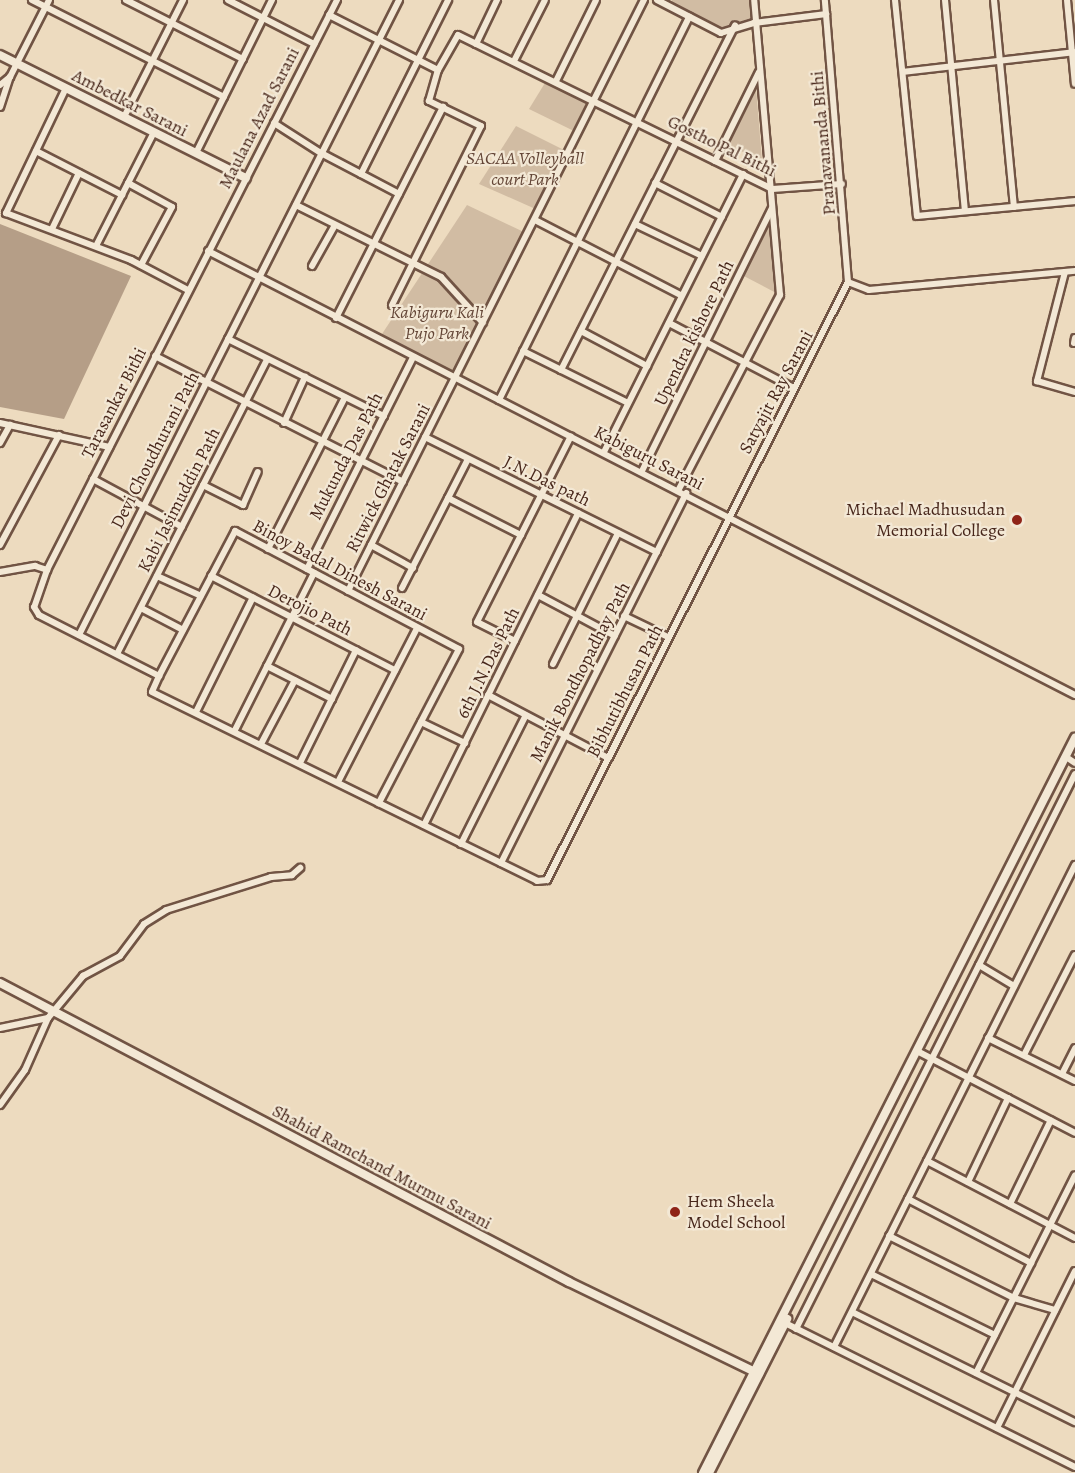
<!DOCTYPE html>
<style>
body{margin:0}
#map{position:relative;width:1075px;height:1473px;overflow:hidden;background:#eddbbf;font-family:Alegreya,serif}
div>[style]{position:absolute}
[style*='--x']{left:calc(var(--x)*1px);top:calc(var(--y)*1px);width:calc(var(--w)*1px);rotate:calc(var(--a)*1deg)}
.green>*{inset:0;background:#d1bca3}
.water>*{inset:0;background:#b59e87}
.roads{filter:drop-shadow(2px 0 #715444) drop-shadow(-2px 0 #715444) drop-shadow(0 2px #715444) drop-shadow(0 -2px #715444)}
.minor>*{height:6px;margin:-3px;padding:0 3px;transform-origin:3px;border-radius:3px;background:#f3e8d5}
.tertiary>*{height:8px;margin:-4px;padding:0 4px;transform-origin:4px;border-radius:4px;background:#f3e8d5}
.dots>*{width:16px;height:16px;translate:-50% -50%;box-sizing:border-box;border:3px solid #f3e8d5;border-radius:50%}
span{translate:-50% -50%;white-space:nowrap;text-align:center;line-height:1.15;-webkit-text-stroke:4.5px #f3e8d5;paint-order:stroke}
.street-label{font-size:18px;color:#48271b}
.park-label{font-size:18px;color:#634536;font-style:italic}
.poi-label{font-size:18px;color:#48271b}
.right{translate:-100% -50%;text-align:right}
.left{translate:0 -50%;text-align:left}
</style>
<div id="map">
<div class="green">
<div style="clip-path:polygon(672px 0,752px 0,754px 23px,719px 32px,671px 5px)"></div>
<div style="clip-path:polygon(548px 78px,594px 101px,578px 133px,529px 109px)"></div>
<div style="clip-path:polygon(756px 88px,762px 161px,728px 145px)"></div>
<div style="clip-path:polygon(516px 126px,568px 152px,540px 211px,479px 184px)"></div>
<div style="clip-path:polygon(467px 205px,526px 233px,455px 378px,380px 337px)"></div>
<div style="clip-path:polygon(772px 214px,780px 295px,740px 274px)"></div>
</div>
<div class="water">
<div style="clip-path:polygon(0 224px,131px 276px,64px 419px,0 407px)"></div>
</div>
<div class="roads">
<div class="minor">
<div style="--x:32;--y:0;--w:215;--a:26.8"></div>
<div style="--x:126;--y:0;--w:131;--a:26.8"></div>
<div style="--x:228;--y:0;--w:97;--a:27.1"></div>
<div style="--x:337;--y:0;--w:640;--a:116.97"></div>
<div style="--x:47;--y:570;--w:39;--a:109"></div>
<div style="--x:34;--y:607;--w:9;--a:58"></div>
<div style="--x:39;--y:615;--w:135;--a:26.9"></div>
<div style="--x:159;--y:676;--w:164;--a:-62.3"></div>
<div style="--x:235;--y:531;--w:253;--a:27.8"></div>
<div style="--x:459;--y:649;--w:174;--a:117.5"></div>
<div style="--x:657;--y:0;--w:72;--a:27.3"></div>
<div style="--x:721;--y:33;--w:34;--a:-17"></div>
<div style="--x:754;--y:23;--w:73;--a:-7.1"></div>
<div style="--x:895;--y:0;--w:217;--a:84.2"></div>
<div style="--x:917;--y:216;--w:159;--a:-5.4"></div>
<div style="--x:945;--y:0;--w:212;--a:84.6"></div>
<div style="--x:994;--y:0;--w:208;--a:84.5"></div>
<div style="--x:1067;--y:0;--w:84;--a:84.6"></div>
<div style="--x:329;--y:15;--w:122;--a:26.8"></div>
<div style="--x:476;--y:44;--w:49;--a:-64.5"></div>
<div style="--x:514;--y:61;--w:68;--a:-63.1"></div>
<div style="--x:903;--y:72;--w:173;--a:-6.6"></div>
<div style="--x:556;--y:81;--w:90;--a:-63.7"></div>
<div style="--x:0;--y:85;--w:13;--a:-39"></div>
<div style="--x:10;--y:77;--w:86;--a:-63.1"></div>
<div style="--x:66;--y:88;--w:139;--a:115.6"></div>
<div style="--x:6;--y:213;--w:134;--a:20.6"></div>
<div style="--x:131;--y:260;--w:64;--a:27.8"></div>
<div style="--x:0;--y:107;--w:32;--a:-72"></div>
<div style="--x:124;--y:117;--w:131;--a:-63.2"></div>
<div style="--x:274;--y:123;--w:56;--a:32.6"></div>
<div style="--x:321;--y:153;--w:88;--a:27.7"></div>
<div style="--x:36;--y:151;--w:97;--a:27.1"></div>
<div style="--x:196;--y:153;--w:171;--a:-63.6"></div>
<div style="--x:715;--y:161;--w:99;--a:-63.7"></div>
<div style="--x:361;--y:174;--w:195;--a:-63.4"></div>
<div style="--x:128;--y:183;--w:50;--a:28.6"></div>
<div style="--x:172;--y:207;--w:66;--a:118.1"></div>
<div style="--x:655;--y:183;--w:75;--a:26.9"></div>
<div style="--x:296;--y:205;--w:162;--a:26.4"></div>
<div style="--x:441;--y:277;--w:62;--a:47.6"></div>
<div style="--x:535;--y:220;--w:165;--a:27.3"></div>
<div style="--x:635;--y:224;--w:74;--a:25.5"></div>
<div style="--x:52;--y:229;--w:62;--a:-64.3"></div>
<div style="--x:96;--y:246;--w:128;--a:-63"></div>
<div style="--x:208;--y:251;--w:974;--a:27.12"></div>
<div style="--x:312;--y:266;--w:47;--a:-60.7"></div>
<div style="--x:1065;--y:272;--w:113;--a:104.4"></div>
<div style="--x:1037;--y:381;--w:40;--a:16"></div>
<div style="--x:848;--y:282;--w:22;--a:21"></div>
<div style="--x:869;--y:290;--w:207;--a:-5.3"></div>
<div style="--x:392;--y:305;--w:200;--a:-63.6"></div>
<div style="--x:481;--y:126;--w:58;--a:-154.3"></div>
<div style="--x:429;--y:101;--w:32;--a:-74"></div>
<div style="--x:438;--y:70;--w:40;--a:-60.3"></div>
<div style="--x:458;--y:35;--w:350;--a:26.1"></div>
<div style="--x:772;--y:189;--w:70;--a:-4.1"></div>
<div style="--x:336;--y:318;--w:237;--a:-63.1"></div>
<div style="--x:669;--y:323;--w:141;--a:27.5"></div>
<div style="--x:581;--y:331;--w:75;--a:27.9"></div>
<div style="--x:228;--y:339;--w:174;--a:26.3"></div>
<div style="--x:1074;--y:343;--w:5;--a:-79"></div>
<div style="--x:523;--y:351;--w:117;--a:26.3"></div>
<div style="--x:155;--y:356;--w:278;--a:26.9"></div>
<div style="--x:561;--y:370;--w:386;--a:-63.2"></div>
<div style="--x:499;--y:400;--w:428;--a:-63.6"></div>
<div style="--x:0;--y:423;--w:112;--a:12.4"></div>
<div style="--x:284;--y:423;--w:51;--a:-65.5"></div>
<div style="--x:425;--y:437;--w:259;--a:26.4"></div>
<div style="--x:0;--y:443;--w:21;--a:-61"></div>
<div style="--x:604;--y:452;--w:311;--a:-63.4"></div>
<div style="--x:642;--y:471;--w:293;--a:-63.7"></div>
<div style="--x:93;--y:479;--w:101;--a:28.3"></div>
<div style="--x:203;--y:485;--w:45;--a:26.6"></div>
<div style="--x:243;--y:505;--w:36;--a:-66"></div>
<div style="--x:679;--y:489;--w:219;--a:-62.5"></div>
<div style="--x:780;--y:295;--w:296;--a:-95"></div>
<div style="--x:448;--y:498;--w:82;--a:26.9"></div>
<div style="--x:0;--y:545;--w:125;--a:-61.8"></div>
<div style="--x:371;--y:545;--w:48;--a:28.7"></div>
<div style="--x:268;--y:549;--w:170;--a:-63.1"></div>
<div style="--x:307;--y:569;--w:237;--a:-63.4"></div>
<div style="--x:0;--y:572;--w:36;--a:-10"></div>
<div style="--x:35;--y:566;--w:13;--a:18"></div>
<div style="--x:157;--y:576;--w:48;--a:24.4"></div>
<div style="--x:211;--y:576;--w:207;--a:27.1"></div>
<div style="--x:402;--y:588;--w:145;--a:-62.9"></div>
<div style="--x:348;--y:591;--w:661;--a:-63.4"></div>
<div style="--x:538;--y:595;--w:87;--a:28"></div>
<div style="--x:141;--y:608;--w:47;--a:27.6"></div>
<div style="--x:624;--y:616;--w:49;--a:25.5"></div>
<div style="--x:79;--y:635;--w:711;--a:-63.25"></div>
<div style="--x:515;--y:641;--w:42;--a:-153.4"></div>
<div style="--x:477;--y:622;--w:208;--a:-63.2"></div>
<div style="--x:117;--y:654;--w:331;--a:-63"></div>
<div style="--x:553;--y:664;--w:146;--a:-63.6"></div>
<div style="--x:267;--y:666;--w:73;--a:26.9"></div>
<div style="--x:159;--y:676;--w:17;--a:114"></div>
<div style="--x:152;--y:692;--w:429;--a:26.1"></div>
<div style="--x:537;--y:881;--w:10;--a:-6"></div>
<div style="--x:547;--y:880;--w:669;--a:-63.28"></div>
<div style="--x:848;--y:282;--w:283;--a:-94.7"></div>
<div style="--x:488;--y:695;--w:136;--a:27.7"></div>
<div style="--x:196;--y:712;--w:128;--a:-63.6"></div>
<div style="--x:421;--y:722;--w:49;--a:25.5"></div>
<div style="--x:235;--y:730;--w:176;--a:-63.3"></div>
<div style="--x:261;--y:744;--w:72;--a:-62"></div>
<div style="--x:1069;--y:759;--w:7;--a:34"></div>
<div style="--x:300;--y:763;--w:126;--a:-63.6"></div>
<div style="--x:338;--y:782;--w:173;--a:-62.8"></div>
<div style="--x:424;--y:825;--w:348;--a:-63.7"></div>
<div style="--x:461;--y:844;--w:144;--a:-63.3"></div>
<div style="--x:501;--y:863;--w:414;--a:-63.4"></div>
<div style="--x:979;--y:965;--w:41;--a:31"></div>
<div style="--x:0;--y:1028;--w:49;--a:-11.8"></div>
<div style="--x:48;--y:1018;--w:55;--a:-50.2"></div>
<div style="--x:83;--y:976;--w:42;--a:-28.4"></div>
<div style="--x:120;--y:956;--w:40;--a:-53"></div>
<div style="--x:144;--y:924;--w:26;--a:-32"></div>
<div style="--x:166;--y:910;--w:110;--a:-17.4"></div>
<div style="--x:271;--y:877;--w:21;--a:-5"></div>
<div style="--x:292;--y:875;--w:11;--a:-41"></div>
<div style="--x:988;--y:1038;--w:97;--a:26.3"></div>
<div style="--x:917;--y:1051;--w:178;--a:27.4"></div>
<div style="--x:1024;--y:1055;--w:112;--a:-63"></div>
<div style="--x:1062;--y:1074;--w:29;--a:-63"></div>
<div style="--x:0;--y:1105;--w:43;--a:-54.5"></div>
<div style="--x:25;--y:1070;--w:57;--a:-66.1"></div>
<div style="--x:927;--y:1161;--w:167;--a:27.5"></div>
<div style="--x:968;--y:1182;--w:93;--a:-64.5"></div>
<div style="--x:908;--y:1199;--w:139;--a:27.5"></div>
<div style="--x:1010;--y:1204;--w:93;--a:-64"></div>
<div style="--x:889;--y:1236;--w:140;--a:26.4"></div>
<div style="--x:1014;--y:1298;--w:43;--a:16.3"></div>
<div style="--x:871;--y:1274;--w:138;--a:26.2"></div>
<div style="--x:852;--y:1312;--w:249;--a:26.3"></div>
<div style="--x:783;--y:1322;--w:326;--a:26.4"></div>
<div style="--x:796;--y:1329;--w:621;--a:-63.31"></div>
<div style="--x:834;--y:1347;--w:539;--a:-63.43"></div>
<div style="--x:976;--y:1373;--w:221;--a:-63.4"></div>
<div style="--x:997;--y:1428;--w:175;--a:-63.6"></div>
</div>
<div class="tertiary">
<div style="--x:0;--y:55;--w:275;--a:26.6"></div>
<div style="--x:0;--y:983;--w:643;--a:27.72"></div>
<div style="--x:569;--y:1282;--w:211;--a:25.8"></div>
<div style="--x:703;--y:1473;--w:824;--a:-63.16"></div>
<div style="--x:709;--y:1473;--w:173;--a:-63.1"></div>
</div>
</div>
<div class="dots">
<div style="left:1017px;top:520px;background:#8f2418"></div>
<div style="left:675px;top:1212px;background:#8f2418"></div>
</div>
<div class="street-label">
<span style="left:130px;top:103px;rotate:27deg">Ambedkar Sarani</span>
<span style="left:259px;top:118px;rotate:-63deg">Maulana Azad Sarani</span>
<span style="left:823px;top:143px;rotate:-95deg">Pranavananda Bithi</span>
<span style="left:722px;top:146px;rotate:26deg">Gostho Pal Bithi</span>
<span style="left:694px;top:333px;rotate:-64deg">Upendra kishore Path</span>
<span style="left:776px;top:392px;rotate:-62deg">Satyajit Ray Sarani</span>
<span style="left:114px;top:403px;rotate:-63deg">Tarasankar Bithi</span>
<span style="left:155px;top:450px;rotate:-63deg">Devi Choudhurani Path</span>
<span style="left:346px;top:456px;rotate:-63deg">Mukunda Das Path</span>
<span style="left:649px;top:458px;rotate:27deg">Kabiguru Sarani</span>
<span style="left:388px;top:478px;rotate:-63deg">Ritwick Ghatak Sarani</span>
<span style="left:547px;top:481px;rotate:26deg">J.N.Das path</span>
<span style="left:179px;top:500px;rotate:-63deg">Kabi Jasimuddin Path</span>
<span style="left:340px;top:570px;rotate:28deg">Binoy Badal Dinesh Sarani</span>
<span style="left:310px;top:610px;rotate:27deg">Derojio Path</span>
<span style="left:488px;top:663px;rotate:-64deg">6th J.N.Das Path</span>
<span style="left:580px;top:672px;rotate:-63deg">Manik Bondhopadhay Path</span>
<span style="left:625px;top:691px;rotate:-63deg">Bibhutibhusan Path</span>
<span style="left:382px;top:1167px;rotate:28deg">Shahid Ramchand Murmu Sarani</span>
</div>
<div class="park-label">
<span style="left:525px;top:169px">SACAA Volleyball<br>court Park</span>
<span style="left:437px;top:323px">Kabiguru Kali<br>Pujo Park</span>
</div>
<div class="poi-label">
<span class="right" style="left:1005px;top:520px">Michael Madhusudan<br>Memorial College</span>
<span class="left" style="left:687px;top:1212px">Hem Sheela<br>Model School</span>
</div>
</div>
